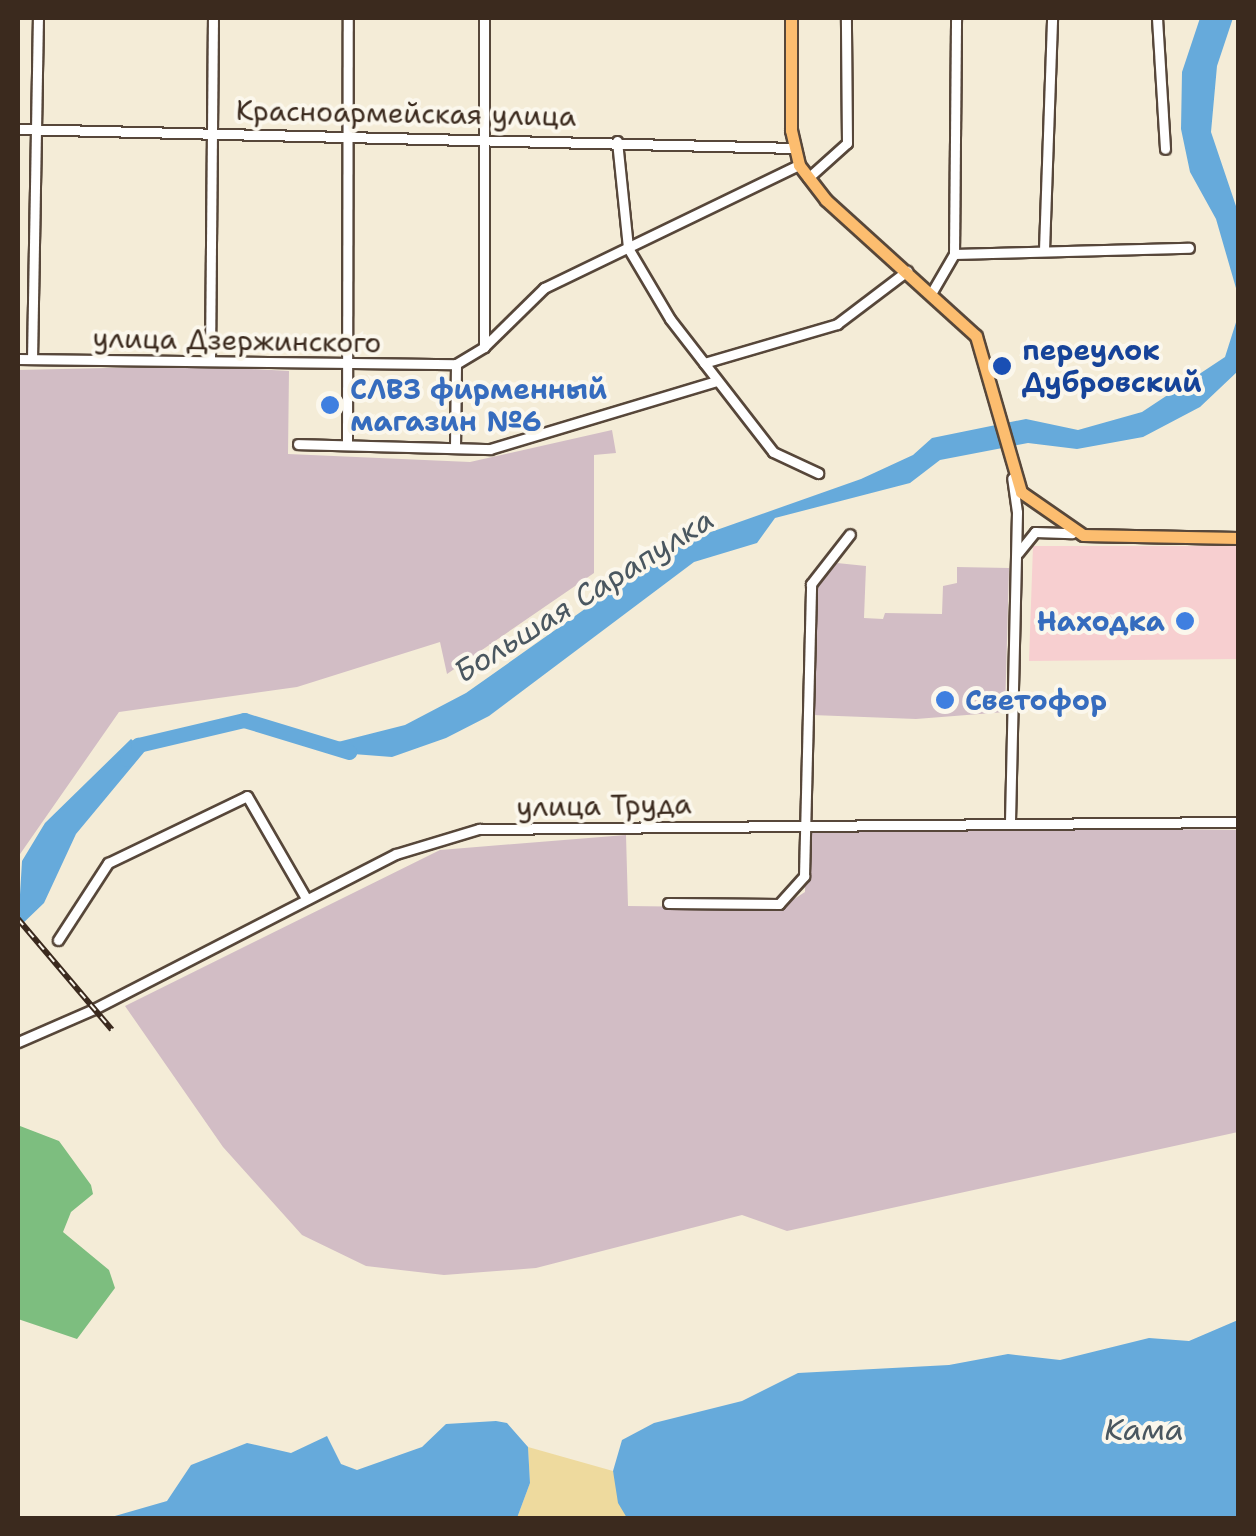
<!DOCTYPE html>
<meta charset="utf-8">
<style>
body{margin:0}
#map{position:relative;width:1256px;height:1536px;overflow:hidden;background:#f4ecd7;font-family:"Shantell Sans",sans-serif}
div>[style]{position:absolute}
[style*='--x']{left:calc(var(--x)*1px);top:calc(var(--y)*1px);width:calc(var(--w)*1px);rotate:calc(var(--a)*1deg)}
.built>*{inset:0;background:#f7cfd0}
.industrial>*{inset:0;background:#d2bdc5}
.forest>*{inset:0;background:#7dbe7f}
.sand>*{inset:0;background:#eeda9e}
.water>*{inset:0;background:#66aadb}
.river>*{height:15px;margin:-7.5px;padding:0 7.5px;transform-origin:7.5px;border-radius:7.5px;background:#66aadb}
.roads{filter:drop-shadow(2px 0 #57473a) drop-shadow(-2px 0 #57473a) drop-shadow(0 2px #57473a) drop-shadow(0 -2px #57473a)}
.minor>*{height:9px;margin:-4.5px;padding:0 4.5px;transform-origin:4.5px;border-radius:4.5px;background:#fff}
.major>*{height:11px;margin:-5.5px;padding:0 5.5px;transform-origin:5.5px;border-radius:5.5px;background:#fcbd6f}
.rail>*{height:6px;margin-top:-3px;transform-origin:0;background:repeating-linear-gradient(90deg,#fbf7ec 0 8px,#3b2a1e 0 16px);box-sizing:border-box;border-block:2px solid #3b2a1e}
.dots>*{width:28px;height:28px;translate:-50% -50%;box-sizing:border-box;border:5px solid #fbf7ec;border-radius:50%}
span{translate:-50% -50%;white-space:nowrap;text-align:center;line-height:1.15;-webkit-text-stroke:8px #fbf7ec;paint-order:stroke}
.street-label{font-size:28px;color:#3b2a1e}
.transit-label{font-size:28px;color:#164399;font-weight:700}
.left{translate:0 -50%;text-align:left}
.shop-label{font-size:28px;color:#366cbe;font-weight:700}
.right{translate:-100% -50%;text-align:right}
.water-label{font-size:30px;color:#4a5760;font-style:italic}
.frame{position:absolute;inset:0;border:20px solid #3b2a1e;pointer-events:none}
</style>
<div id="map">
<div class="built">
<div style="clip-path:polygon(1033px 546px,1238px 546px,1238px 659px,1029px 661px)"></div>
</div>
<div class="industrial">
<div style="clip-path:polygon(196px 366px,289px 371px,288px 454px,470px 462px,612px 430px,616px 453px,594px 455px,594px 573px,447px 674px,440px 642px,297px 687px,119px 712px,18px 857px,18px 370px)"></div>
<div style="clip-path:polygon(837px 563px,866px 566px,864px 618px,883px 619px,885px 613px,942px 614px,943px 586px,957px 583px,957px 567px,1009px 568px,1005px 712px,916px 719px,812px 715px,817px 587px)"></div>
<div style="clip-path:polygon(1008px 827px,1238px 830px,1238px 1132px,787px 1231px,742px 1215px,536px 1268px,444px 1275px,366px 1266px,302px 1235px,223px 1147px,125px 1006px,440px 850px,626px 835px,628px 906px,780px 908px,805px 892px,806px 831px)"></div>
</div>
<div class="forest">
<div style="clip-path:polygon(18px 1117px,20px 1126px,59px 1141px,91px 1185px,93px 1194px,71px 1212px,63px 1232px,109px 1270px,115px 1288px,77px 1339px,18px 1319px)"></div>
</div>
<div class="sand">
<div style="clip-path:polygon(528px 1447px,613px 1471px,627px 1518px,517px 1518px,530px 1483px)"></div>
</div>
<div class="water">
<div style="clip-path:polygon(1200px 18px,1233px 18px,1217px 66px,1211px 132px,1238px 212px,1238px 295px,1216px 219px,1190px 172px,1181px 129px,1182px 72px)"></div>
<div style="clip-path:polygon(1238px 316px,1238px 371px,1200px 407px,1143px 437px,1077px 449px,1028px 443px,940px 460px,910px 483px,775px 518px,757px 543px,694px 562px,489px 716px,446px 738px,392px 757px,327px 752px,330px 744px,405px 725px,466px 693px,677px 544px,861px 479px,913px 455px,932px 438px,1026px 419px,1078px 430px,1142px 412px,1225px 357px)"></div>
<div style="clip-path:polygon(131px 739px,145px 751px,76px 834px,44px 903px,18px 928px,22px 861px,45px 823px)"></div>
<div style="clip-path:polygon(1238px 1320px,1238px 1518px,627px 1518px,618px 1503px,613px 1471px,622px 1440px,654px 1423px,742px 1401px,798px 1373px,949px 1365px,1008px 1354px,1060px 1360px,1149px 1338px,1189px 1341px)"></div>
<div style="clip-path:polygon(496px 1421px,507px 1423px,528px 1447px,530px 1483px,517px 1518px,108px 1518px,167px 1501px,191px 1465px,247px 1443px,291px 1453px,327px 1436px,341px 1464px,357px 1470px,422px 1447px,446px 1424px)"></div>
</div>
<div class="river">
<div style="--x:127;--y:759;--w:18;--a:-52"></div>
<div style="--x:138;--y:745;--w:109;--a:-13.3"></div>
<div style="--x:244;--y:720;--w:110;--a:16.9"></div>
</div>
<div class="roads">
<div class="minor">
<div style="--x:484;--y:18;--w:329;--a:90"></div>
<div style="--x:1157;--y:18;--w:131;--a:86.5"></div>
<div style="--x:18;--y:129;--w:775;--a:1.4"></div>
<div style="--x:617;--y:141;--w:108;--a:84.1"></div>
<div style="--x:628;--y:248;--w:82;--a:59.4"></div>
<div style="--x:670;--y:319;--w:168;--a:52.2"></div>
<div style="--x:773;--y:452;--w:50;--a:25"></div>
<div style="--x:808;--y:178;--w:52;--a:-41.9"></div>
<div style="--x:847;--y:143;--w:125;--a:-90.5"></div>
<div style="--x:1044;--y:250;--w:232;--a:-88"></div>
<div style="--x:954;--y:254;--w:235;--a:-1.5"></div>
<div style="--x:932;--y:292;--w:44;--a:-59.9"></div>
<div style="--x:954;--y:254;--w:236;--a:-89.5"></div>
<div style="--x:18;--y:359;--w:438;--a:0.7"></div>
<div style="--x:32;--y:359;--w:341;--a:-89"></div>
<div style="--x:210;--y:360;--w:342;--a:-89.5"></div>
<div style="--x:704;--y:363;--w:139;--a:-16.3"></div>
<div style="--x:837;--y:324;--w:88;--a:-37.1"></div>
<div style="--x:456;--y:364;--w:33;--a:-31"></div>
<div style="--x:484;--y:347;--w:84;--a:-44.5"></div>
<div style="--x:544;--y:288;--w:283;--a:-25.8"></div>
<div style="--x:298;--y:444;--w:192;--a:1.5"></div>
<div style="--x:490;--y:449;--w:236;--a:-16.7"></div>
<div style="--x:347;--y:445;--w:427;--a:-89.9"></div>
<div style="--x:455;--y:447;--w:83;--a:-89.3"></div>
<div style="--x:1018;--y:553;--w:27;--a:-51"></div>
<div style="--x:1035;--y:532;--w:37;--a:2"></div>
<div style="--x:1010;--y:821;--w:309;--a:-88.7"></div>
<div style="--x:1017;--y:512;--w:34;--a:-98"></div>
<div style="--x:668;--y:903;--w:111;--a:0.5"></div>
<div style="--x:779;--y:904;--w:38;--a:-48"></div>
<div style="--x:804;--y:876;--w:292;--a:-88.6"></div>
<div style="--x:811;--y:584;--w:63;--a:-52"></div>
<div style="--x:58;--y:940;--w:92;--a:-57"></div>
<div style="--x:108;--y:863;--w:154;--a:-25.7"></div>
<div style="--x:247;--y:796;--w:118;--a:60"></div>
<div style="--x:18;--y:1042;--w:83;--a:-23.5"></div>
<div style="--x:94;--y:1009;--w:339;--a:-27.2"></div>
<div style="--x:396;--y:854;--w:87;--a:-16.8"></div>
<div style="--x:479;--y:829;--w:759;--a:-0.53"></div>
</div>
<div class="major">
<div style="--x:791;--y:18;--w:112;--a:90"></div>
<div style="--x:791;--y:130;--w:36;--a:77"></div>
<div style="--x:799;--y:165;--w:44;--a:52.4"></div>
<div style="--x:826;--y:200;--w:202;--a:42.2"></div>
<div style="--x:976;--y:336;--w:162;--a:73.9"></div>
<div style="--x:1021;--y:492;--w:75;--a:34.7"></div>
<div style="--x:1083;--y:535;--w:155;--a:1.1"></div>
</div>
</div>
<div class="rail">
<div style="--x:18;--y:919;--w:145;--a:49.7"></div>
</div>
<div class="dots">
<div style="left:1002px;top:366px;background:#1a4fb4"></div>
<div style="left:330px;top:405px;background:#3f7fe0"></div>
<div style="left:1185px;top:621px;background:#3f7fe0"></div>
<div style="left:945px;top:700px;background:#3f7fe0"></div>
</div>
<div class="street-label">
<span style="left:406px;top:113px;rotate:1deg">Красноармейская улица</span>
<span style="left:237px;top:340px;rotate:1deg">улица Дзержинского</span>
<span style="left:604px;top:805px;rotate:-1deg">улица Труда</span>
</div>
<div class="transit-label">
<span class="left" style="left:1022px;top:366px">переулок<br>Дубровский</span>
</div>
<div class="shop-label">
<span class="left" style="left:350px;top:405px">СЛВЗ фирменный<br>магазин №6</span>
<span class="right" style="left:1165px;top:621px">Находка</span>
<span class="left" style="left:965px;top:700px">Светофор</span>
</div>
<div class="water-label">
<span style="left:584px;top:596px;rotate:-32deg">Большая Сарапулка</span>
<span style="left:1144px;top:1430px">Кама</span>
</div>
<div class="frame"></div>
</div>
